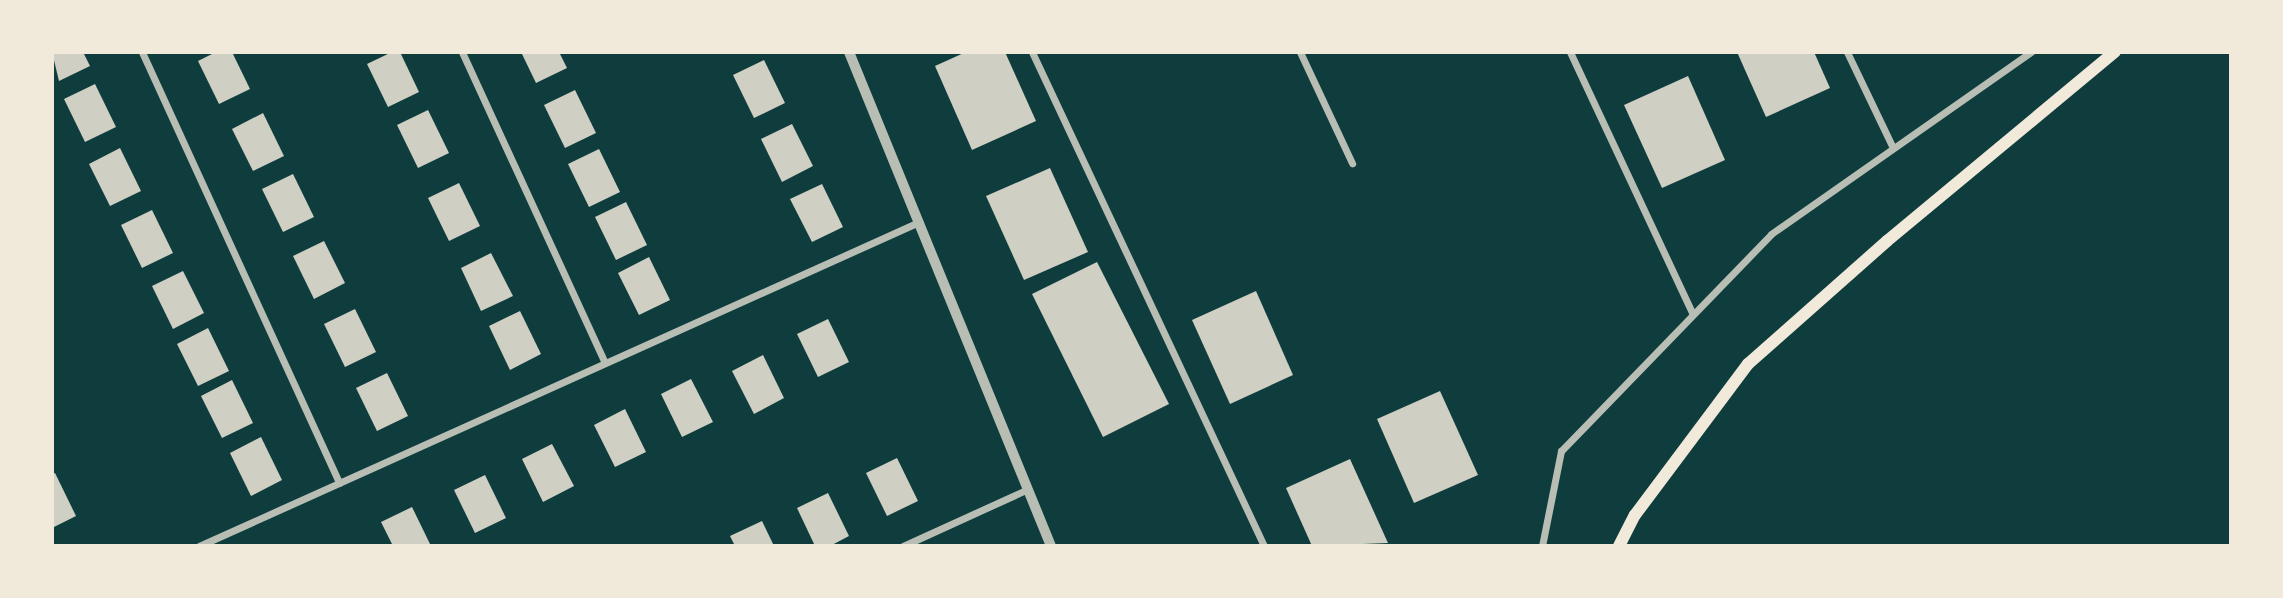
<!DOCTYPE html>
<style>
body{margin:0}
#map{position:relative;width:2283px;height:598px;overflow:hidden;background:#0f3d3e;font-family:Arial,sans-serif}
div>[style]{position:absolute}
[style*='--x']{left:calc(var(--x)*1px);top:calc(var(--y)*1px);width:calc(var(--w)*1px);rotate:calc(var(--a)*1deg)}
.building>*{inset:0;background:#cfcfc3}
.minor>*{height:7px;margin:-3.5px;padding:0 3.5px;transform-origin:3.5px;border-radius:3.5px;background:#b8beb3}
.tertiary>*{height:10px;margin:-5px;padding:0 5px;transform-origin:5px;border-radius:5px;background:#b8beb3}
.secondary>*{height:12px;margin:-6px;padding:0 6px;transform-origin:6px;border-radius:6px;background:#f1e9da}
span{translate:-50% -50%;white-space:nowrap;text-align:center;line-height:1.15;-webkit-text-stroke:5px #f1e9da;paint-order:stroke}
.frame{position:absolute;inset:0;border:54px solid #f1e9da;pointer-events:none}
</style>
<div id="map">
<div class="building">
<div style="clip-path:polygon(52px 52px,83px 52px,90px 66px,59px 81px)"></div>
<div style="clip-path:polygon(216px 52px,232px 52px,250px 89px,219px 104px,198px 61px)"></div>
<div style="clip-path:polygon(392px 52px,400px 52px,419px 92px,388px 107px,367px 64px)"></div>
<div style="clip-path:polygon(521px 52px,559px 52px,567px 68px,536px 83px)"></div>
<div style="clip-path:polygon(966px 52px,1005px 52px,1036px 121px,972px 150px,935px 66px)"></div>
<div style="clip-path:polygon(1737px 52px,1814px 52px,1830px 88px,1766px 117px)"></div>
<div style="clip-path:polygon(764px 60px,785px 103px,754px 118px,733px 75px)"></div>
<div style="clip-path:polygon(1688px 76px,1725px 160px,1662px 188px,1624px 105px)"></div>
<div style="clip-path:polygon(95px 84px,116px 127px,85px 142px,64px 99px)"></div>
<div style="clip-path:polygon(575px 90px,596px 133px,565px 148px,544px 105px)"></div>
<div style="clip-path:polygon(428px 110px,449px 153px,418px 168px,397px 125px)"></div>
<div style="clip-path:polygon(263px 113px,284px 156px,253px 171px,232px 129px)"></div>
<div style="clip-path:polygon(792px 124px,813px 166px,782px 182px,761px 139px)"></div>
<div style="clip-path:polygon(120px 148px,141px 191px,110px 206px,89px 164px)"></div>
<div style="clip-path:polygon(599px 149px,620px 192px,589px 207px,568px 164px)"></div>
<div style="clip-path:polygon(1050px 168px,1088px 252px,1024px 280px,986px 196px)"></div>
<div style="clip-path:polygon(293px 174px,314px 217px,283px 232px,262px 189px)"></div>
<div style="clip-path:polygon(459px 183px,480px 226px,449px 241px,428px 198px)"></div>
<div style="clip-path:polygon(822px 184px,843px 227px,812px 242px,790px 199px)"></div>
<div style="clip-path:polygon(626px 202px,647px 245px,616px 260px,595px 217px)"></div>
<div style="clip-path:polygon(152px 210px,173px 253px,142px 268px,121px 225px)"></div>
<div style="clip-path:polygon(324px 241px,345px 283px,314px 299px,293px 256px)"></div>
<div style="clip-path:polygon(491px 253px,513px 296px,481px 311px,461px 268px)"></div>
<div style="clip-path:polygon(649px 257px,670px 300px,639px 315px,618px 273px)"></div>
<div style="clip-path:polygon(1097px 262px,1169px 404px,1103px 437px,1032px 294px)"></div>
<div style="clip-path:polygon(183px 271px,204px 313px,173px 329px,152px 286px)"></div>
<div style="clip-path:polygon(1256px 291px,1293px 375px,1230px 404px,1192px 320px)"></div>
<div style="clip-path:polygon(355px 309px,376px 352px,345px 367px,324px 324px)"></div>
<div style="clip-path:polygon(520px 311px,541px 354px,510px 370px,489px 326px)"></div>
<div style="clip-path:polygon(828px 319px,849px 362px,818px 377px,797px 334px)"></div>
<div style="clip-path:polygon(208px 328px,229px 371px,198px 386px,177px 344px)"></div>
<div style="clip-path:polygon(763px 355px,784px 398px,754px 414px,732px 371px)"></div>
<div style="clip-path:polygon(387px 373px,408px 416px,377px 431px,356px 388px)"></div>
<div style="clip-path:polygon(691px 379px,713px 422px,682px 437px,661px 394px)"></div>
<div style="clip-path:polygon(232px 380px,253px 423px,222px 438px,201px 396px)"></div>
<div style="clip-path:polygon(1440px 391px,1478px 475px,1414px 503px,1377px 419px)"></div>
<div style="clip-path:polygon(625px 409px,646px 452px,615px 467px,594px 425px)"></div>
<div style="clip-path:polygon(261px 437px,282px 480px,251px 496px,230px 453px)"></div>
<div style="clip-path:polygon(552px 444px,574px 486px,543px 502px,522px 459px)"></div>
<div style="clip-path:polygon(897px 458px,918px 501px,887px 516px,866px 473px)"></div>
<div style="clip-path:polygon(1350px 459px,1388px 543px,1312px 546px,1286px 488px)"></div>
<div style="clip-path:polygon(55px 473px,76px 516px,52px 528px,52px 474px)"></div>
<div style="clip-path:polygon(485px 475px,506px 518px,475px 533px,454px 490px)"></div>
<div style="clip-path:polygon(828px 493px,849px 536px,830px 546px,815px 546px,797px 508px)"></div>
<div style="clip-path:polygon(412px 507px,431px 546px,393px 546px,381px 522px)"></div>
<div style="clip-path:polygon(762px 521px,774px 546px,735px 546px,730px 536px)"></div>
</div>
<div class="minor">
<div style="--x:142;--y:52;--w:474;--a:65.4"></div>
<div style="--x:462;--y:52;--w:342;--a:65.3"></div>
<div style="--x:1032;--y:52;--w:546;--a:64.84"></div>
<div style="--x:1300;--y:52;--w:123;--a:64.9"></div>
<div style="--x:1570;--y:52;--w:289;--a:64.9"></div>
<div style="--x:1847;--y:52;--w:106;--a:64.4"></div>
<div style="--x:199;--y:546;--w:790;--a:-24.23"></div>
<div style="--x:903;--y:546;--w:137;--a:-24.5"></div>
<div style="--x:1542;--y:546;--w:97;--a:-78.7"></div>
<div style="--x:1561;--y:451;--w:302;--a:-45.9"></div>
<div style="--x:1771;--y:234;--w:317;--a:-35"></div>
</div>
<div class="tertiary">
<div style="--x:849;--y:52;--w:534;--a:67.76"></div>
</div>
<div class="secondary">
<div style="--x:1619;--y:546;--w:35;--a:-63"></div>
<div style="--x:1635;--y:515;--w:189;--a:-53.2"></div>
<div style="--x:1748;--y:364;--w:186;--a:-41.5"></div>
<div style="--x:1887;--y:241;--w:296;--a:-39.7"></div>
</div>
<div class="frame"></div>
</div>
